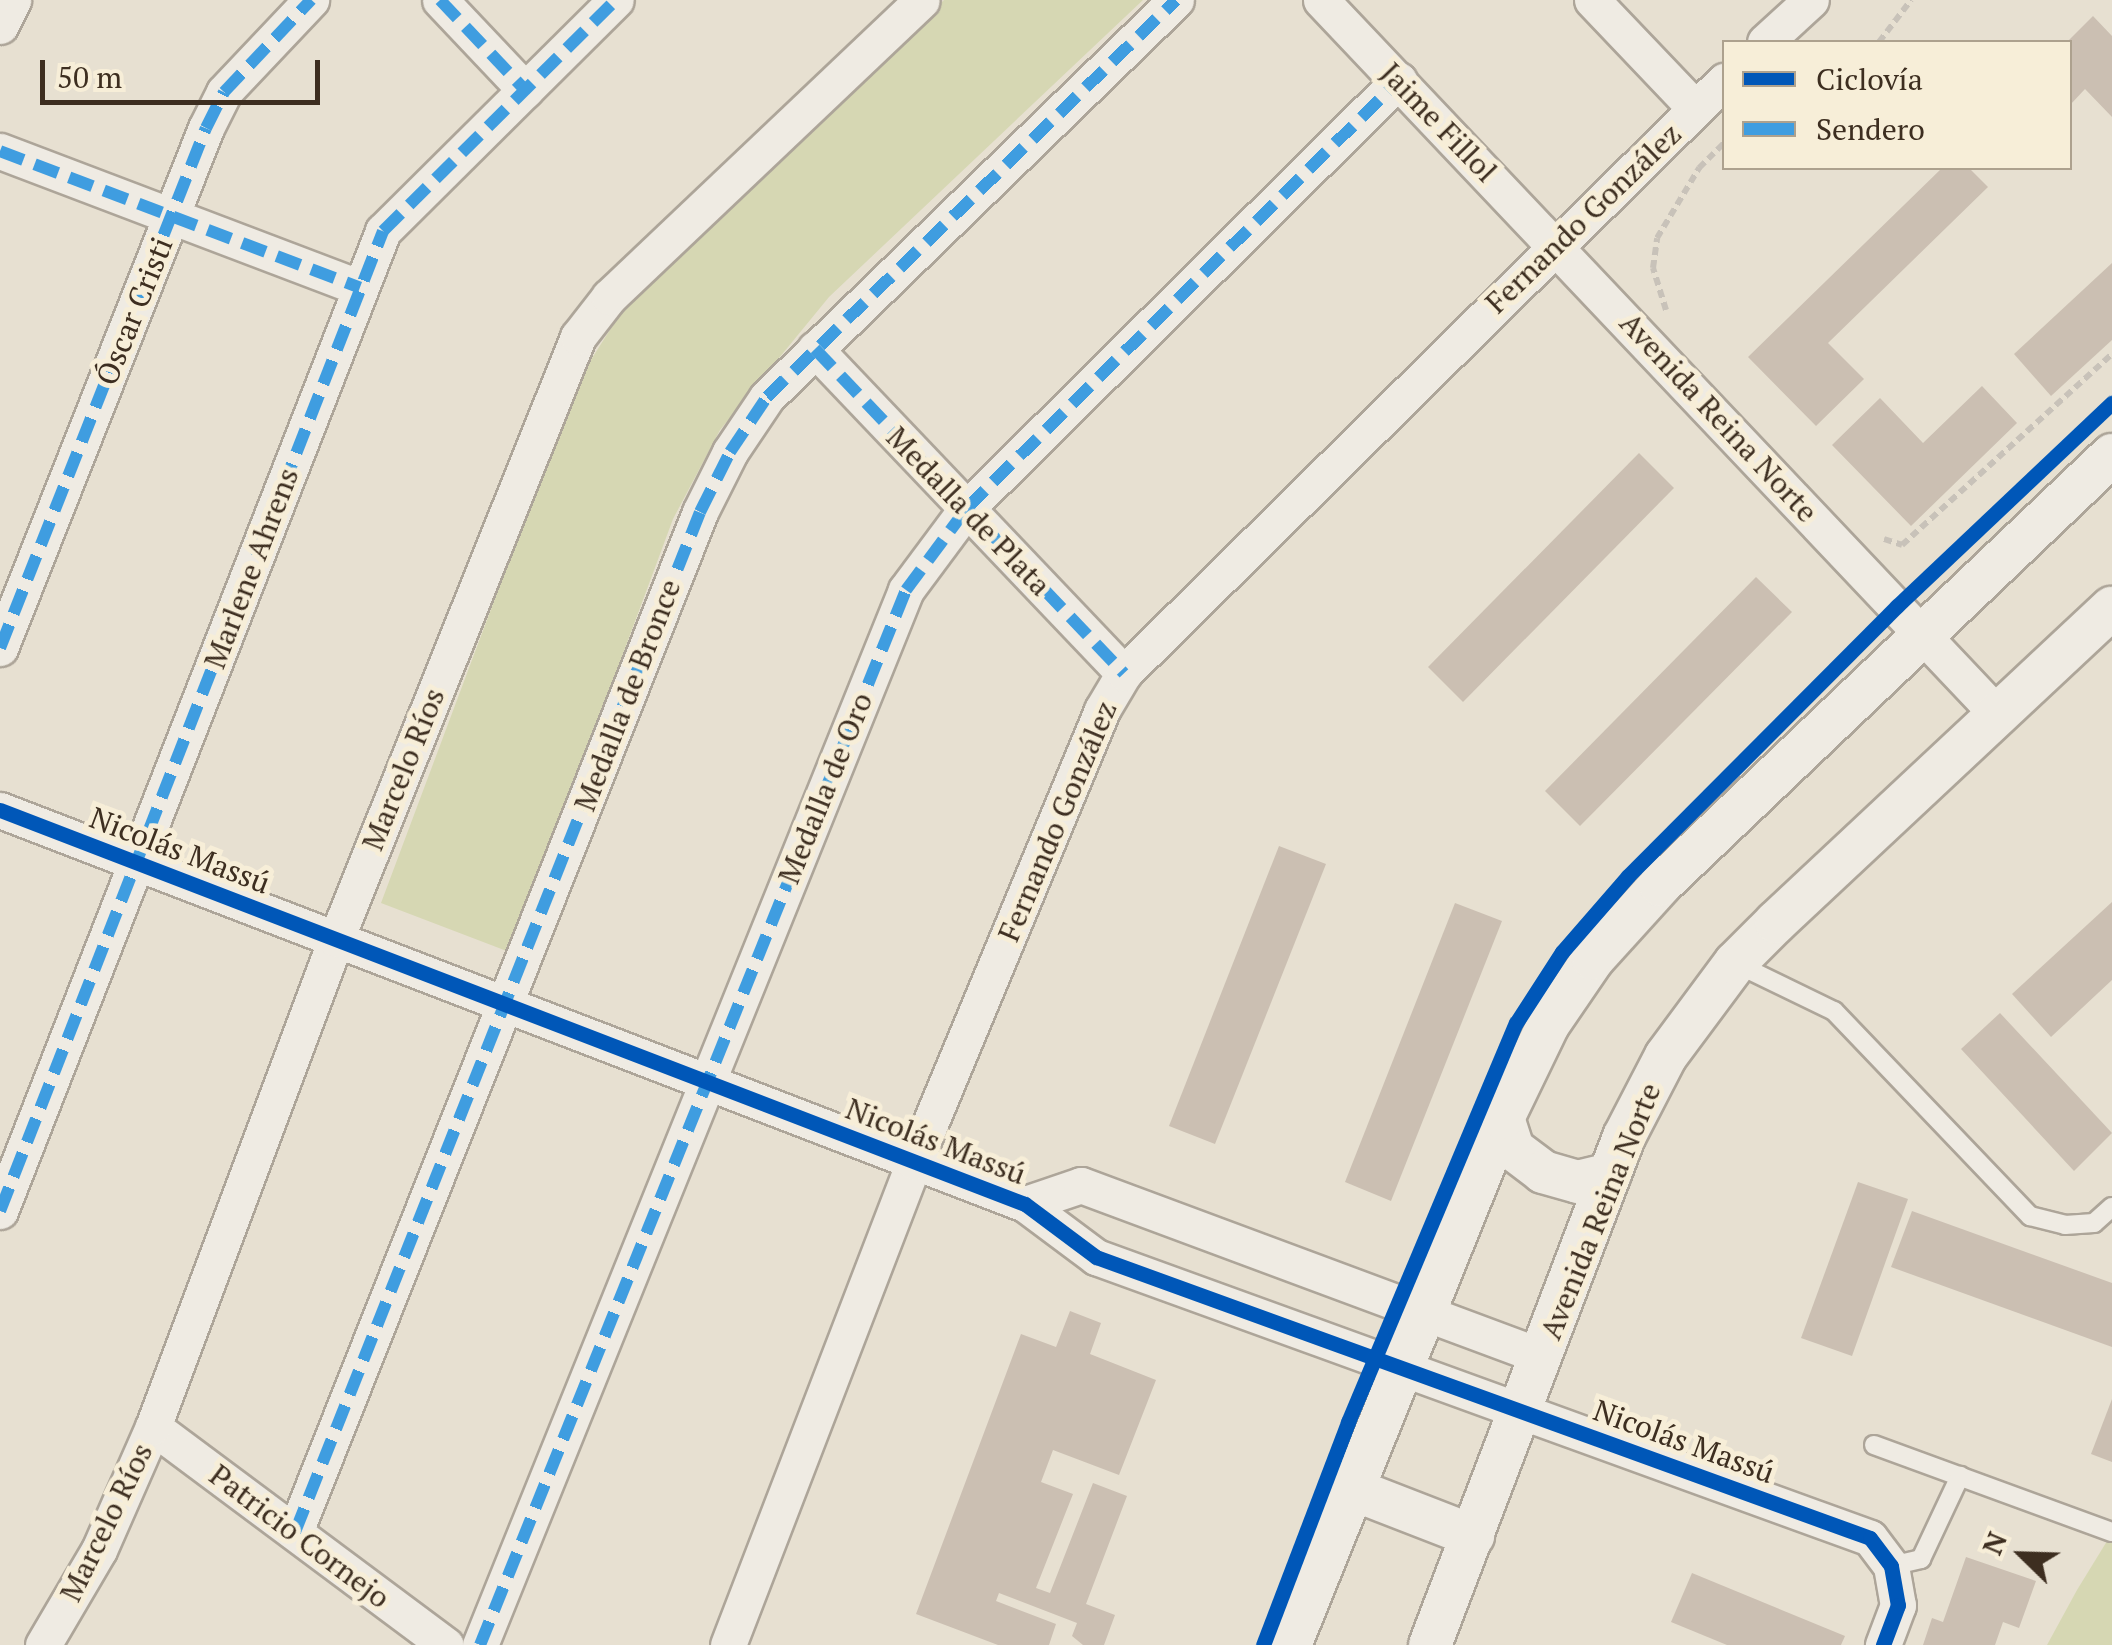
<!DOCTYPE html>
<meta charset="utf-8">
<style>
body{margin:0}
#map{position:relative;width:2112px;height:1645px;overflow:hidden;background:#e7e0d1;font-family:"PT Serif",serif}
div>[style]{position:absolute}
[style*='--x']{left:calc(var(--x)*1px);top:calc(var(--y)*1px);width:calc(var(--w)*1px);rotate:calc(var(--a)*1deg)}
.green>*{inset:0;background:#d6d7b3}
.building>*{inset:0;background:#cbbfb2}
.path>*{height:6px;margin-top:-3px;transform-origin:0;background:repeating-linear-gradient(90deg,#c8c2b9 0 8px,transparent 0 13px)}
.roads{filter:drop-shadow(2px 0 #ada599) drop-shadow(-2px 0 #ada599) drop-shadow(0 2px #ada599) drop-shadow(0 -2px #ada599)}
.service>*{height:18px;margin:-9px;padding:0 9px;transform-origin:9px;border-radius:9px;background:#efebe3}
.minor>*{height:35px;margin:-17.5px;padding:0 17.5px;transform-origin:17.5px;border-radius:17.5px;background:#efebe3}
.tertiary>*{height:42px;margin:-21px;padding:0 21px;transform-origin:21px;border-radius:21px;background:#efebe3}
.quiet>*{height:12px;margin-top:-6px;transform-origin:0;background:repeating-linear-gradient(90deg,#3f9de0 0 25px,transparent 0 37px)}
.cycleway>*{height:15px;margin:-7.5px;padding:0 7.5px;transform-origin:7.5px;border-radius:7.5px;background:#0057b8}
span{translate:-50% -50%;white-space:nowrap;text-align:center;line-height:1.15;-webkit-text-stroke:10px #f7eed8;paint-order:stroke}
.street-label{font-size:30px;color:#3d2e20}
.legend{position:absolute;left:1722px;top:40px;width:350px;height:130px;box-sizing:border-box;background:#f7eed8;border:2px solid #ada18e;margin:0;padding:12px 18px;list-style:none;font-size:30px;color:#3d2e20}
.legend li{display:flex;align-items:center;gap:20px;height:50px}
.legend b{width:50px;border:2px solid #ada18e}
.north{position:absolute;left:1972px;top:1505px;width:100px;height:100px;-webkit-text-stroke:8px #f7eed8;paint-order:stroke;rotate:293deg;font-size:28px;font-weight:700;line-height:40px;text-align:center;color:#3d2e20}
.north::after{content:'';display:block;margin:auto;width:35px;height:45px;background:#3d2e20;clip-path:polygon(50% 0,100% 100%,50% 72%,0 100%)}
.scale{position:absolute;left:40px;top:60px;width:280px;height:45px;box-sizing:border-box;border:5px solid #3d2e20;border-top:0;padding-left:12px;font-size:30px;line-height:35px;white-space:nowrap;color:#3d2e20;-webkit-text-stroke:8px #f7eed8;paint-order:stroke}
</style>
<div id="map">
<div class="green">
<div style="clip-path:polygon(944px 0,1143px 0,829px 297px,720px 430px,673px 519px,512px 953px,381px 903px,575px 385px,620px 314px)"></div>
<div style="clip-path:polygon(2112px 1533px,2112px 1645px,2047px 1645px,2077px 1590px)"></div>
</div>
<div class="building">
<div style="clip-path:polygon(2093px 16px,2112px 36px,2112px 117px,2085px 89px,2070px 105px,2067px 42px)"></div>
<div style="clip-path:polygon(1942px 168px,1969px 168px,1988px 187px,1828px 343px,1864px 379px,1816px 426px,1748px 357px)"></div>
<div style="clip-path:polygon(2112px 263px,2112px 340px,2051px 396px,2014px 354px)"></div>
<div style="clip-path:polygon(1982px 386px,2017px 423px,1911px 526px,1832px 445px,1880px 398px,1923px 443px)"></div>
<div style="clip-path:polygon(1639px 453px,1674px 488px,1463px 702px,1428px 667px)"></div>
<div style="clip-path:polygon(1756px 577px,1792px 612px,1580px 826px,1545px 791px)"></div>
<div style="clip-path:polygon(1279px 846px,1326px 864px,1215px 1144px,1169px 1126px)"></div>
<div style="clip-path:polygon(2112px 902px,2112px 980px,2051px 1037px,2012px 994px)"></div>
<div style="clip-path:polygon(1455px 903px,1502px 921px,1391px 1201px,1345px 1182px)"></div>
<div style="clip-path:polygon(2000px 1013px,2112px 1133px,2074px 1171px,1961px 1049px)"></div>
<div style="clip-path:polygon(1858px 1182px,1908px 1199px,1852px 1356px,1801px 1338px)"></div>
<div style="clip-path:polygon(1912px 1211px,2112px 1283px,2112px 1347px,1891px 1267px)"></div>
<div style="clip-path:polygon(1070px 1311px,1101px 1323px,1090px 1354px,1156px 1380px,1119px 1475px,1053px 1450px,1041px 1482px,1073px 1494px,1036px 1588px,1050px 1593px,1093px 1483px,1127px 1496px,1086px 1604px,1115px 1615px,1104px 1645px,1083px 1645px,1072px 1636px,1077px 1623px,999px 1593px,996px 1601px,1056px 1624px,1049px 1645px,998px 1645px,916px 1614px,1021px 1334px,1056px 1347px)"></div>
<div style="clip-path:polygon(2112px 1399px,2112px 1462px,2091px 1454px)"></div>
<div style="clip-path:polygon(1966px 1557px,2036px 1581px,2019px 1628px,2003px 1622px,1995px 1645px,1923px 1645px,1932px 1618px,1943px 1622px)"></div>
<div style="clip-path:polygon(1692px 1573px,1845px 1636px,1841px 1645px,1727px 1645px,1671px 1622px)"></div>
</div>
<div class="path">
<div style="--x:1879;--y:42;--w:53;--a:-52.7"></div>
<div style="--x:1666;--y:310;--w:44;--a:-107.2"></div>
<div style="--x:1653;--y:268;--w:30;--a:-82"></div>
<div style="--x:1657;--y:238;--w:82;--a:-59"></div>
<div style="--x:1699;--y:168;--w:35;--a:-45"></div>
<div style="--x:1884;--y:539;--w:19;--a:18"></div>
<div style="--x:1902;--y:545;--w:284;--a:-42.3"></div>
</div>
<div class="roads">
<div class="service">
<div style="--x:1735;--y:963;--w:110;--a:25.9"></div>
<div style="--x:1834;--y:1011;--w:284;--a:46.3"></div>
<div style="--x:2030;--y:1216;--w:36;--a:14"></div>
<div style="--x:2065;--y:1225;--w:29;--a:-4"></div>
<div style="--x:2094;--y:1223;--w:24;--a:-42"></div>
<div style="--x:1874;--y:1445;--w:253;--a:20.1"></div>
<div style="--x:1891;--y:1566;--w:31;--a:-13"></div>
<div style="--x:1921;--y:1559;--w:92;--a:-64.8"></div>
</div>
<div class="minor">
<div style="--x:440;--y:0;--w:124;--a:46.6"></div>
<div style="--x:1321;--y:0;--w:985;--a:46.56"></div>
<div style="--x:1592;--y:0;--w:149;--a:46.4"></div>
<div style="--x:0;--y:26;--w:29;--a:-63"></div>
<div style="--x:1765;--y:42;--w:62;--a:-42.4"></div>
<div style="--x:0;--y:151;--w:385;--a:20.8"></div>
<div style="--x:815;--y:349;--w:448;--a:46.4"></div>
<div style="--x:0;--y:648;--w:559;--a:-68.39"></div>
<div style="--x:206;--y:128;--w:40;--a:-63.4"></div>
<div style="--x:224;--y:92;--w:127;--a:-46.6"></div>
<div style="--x:0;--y:810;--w:1098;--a:21.03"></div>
<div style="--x:1025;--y:1204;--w:89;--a:36.7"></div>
<div style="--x:1096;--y:1257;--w:823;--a:19.95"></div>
<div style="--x:1870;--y:1538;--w:35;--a:53"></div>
<div style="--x:1891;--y:1566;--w:40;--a:80"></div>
<div style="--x:1898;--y:1605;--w:43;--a:110.6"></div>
<div style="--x:1025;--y:1204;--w:59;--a:-18.7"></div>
<div style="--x:1081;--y:1185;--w:490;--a:20.4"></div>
<div style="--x:0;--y:1211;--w:1052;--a:-68.65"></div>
<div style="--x:383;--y:231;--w:328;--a:-44.8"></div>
<div style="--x:153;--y:1427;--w:365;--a:36.7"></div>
<div style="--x:295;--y:1532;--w:1097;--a:-68.34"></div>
<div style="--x:700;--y:512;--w:67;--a:-63.4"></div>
<div style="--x:730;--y:452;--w:66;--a:-56.1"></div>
<div style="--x:767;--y:397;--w:570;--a:-44.15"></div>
<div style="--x:43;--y:1645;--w:110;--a:-59.5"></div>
<div style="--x:99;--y:1550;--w:134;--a:-66.3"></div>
<div style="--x:153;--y:1427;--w:521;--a:-69.44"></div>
<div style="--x:336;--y:939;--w:649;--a:-68.1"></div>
<div style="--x:578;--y:337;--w:51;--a:-52.2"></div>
<div style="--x:609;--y:297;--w:431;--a:-43.5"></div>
<div style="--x:480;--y:1645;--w:1138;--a:-68.01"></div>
<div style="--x:906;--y:590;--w:102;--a:-53.4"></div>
<div style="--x:967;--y:508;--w:608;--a:-44.73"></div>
<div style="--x:728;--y:1645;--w:518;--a:-68.94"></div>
<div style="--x:914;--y:1162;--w:490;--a:-67.4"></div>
<div style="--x:1102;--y:710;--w:43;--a:-59.3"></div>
<div style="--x:1124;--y:673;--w:843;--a:-44.62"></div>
</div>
<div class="tertiary">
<div style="--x:1503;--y:1118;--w:33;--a:72"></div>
<div style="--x:1513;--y:1149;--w:38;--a:37"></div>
<div style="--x:1543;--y:1172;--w:36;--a:16"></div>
<div style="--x:1578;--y:1182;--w:33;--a:-14"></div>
<div style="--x:1352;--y:1489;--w:130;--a:21.2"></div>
<div style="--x:1290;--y:1645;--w:568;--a:-67.99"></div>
<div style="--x:1503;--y:1118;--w:103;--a:-64.2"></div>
<div style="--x:1548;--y:1025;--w:80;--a:-55.7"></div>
<div style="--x:1593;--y:959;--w:100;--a:-47.8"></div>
<div style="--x:1660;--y:885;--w:624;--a:-43.57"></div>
<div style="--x:1430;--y:1645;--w:544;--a:-69.1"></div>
<div style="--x:1624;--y:1137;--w:91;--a:-62.6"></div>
<div style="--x:1666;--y:1056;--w:116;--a:-53.4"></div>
<div style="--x:1735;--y:963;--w:58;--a:-45"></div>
<div style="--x:1776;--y:922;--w:460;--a:-43.1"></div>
</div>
</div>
<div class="quiet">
<div style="--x:440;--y:0;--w:124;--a:46.6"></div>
<div style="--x:0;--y:151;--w:385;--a:20.8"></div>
<div style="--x:815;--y:349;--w:448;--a:46.4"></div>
<div style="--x:0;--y:648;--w:559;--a:-68.39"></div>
<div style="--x:206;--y:128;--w:40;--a:-63.4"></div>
<div style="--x:224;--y:92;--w:127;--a:-46.6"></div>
<div style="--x:0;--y:1211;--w:1052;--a:-68.65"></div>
<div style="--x:383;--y:231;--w:328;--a:-44.8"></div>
<div style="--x:295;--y:1532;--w:1097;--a:-68.34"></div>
<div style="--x:700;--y:512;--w:67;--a:-63.4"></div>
<div style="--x:730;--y:452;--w:66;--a:-56.1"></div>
<div style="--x:767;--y:397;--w:570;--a:-44.15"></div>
<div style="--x:480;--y:1645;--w:1138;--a:-68.01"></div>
<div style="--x:906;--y:590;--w:102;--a:-53.4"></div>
<div style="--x:967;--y:508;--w:608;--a:-44.73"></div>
</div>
<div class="cycleway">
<div style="--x:0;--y:810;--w:1098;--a:21.03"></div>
<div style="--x:1025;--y:1204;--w:89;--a:36.7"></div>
<div style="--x:1096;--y:1257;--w:823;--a:19.95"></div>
<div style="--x:1870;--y:1538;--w:35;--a:53"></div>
<div style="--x:1891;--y:1566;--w:40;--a:80"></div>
<div style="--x:1898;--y:1605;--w:43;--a:110.6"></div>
<div style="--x:1263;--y:1645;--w:239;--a:-69.1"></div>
<div style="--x:1348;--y:1422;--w:433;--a:-67.2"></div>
<div style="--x:1516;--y:1023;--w:85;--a:-57.1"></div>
<div style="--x:1562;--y:952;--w:101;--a:-49"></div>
<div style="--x:1628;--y:876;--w:381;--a:-45.1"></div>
<div style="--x:1897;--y:606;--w:296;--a:-43.4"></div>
</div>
<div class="street-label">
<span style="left:1439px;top:122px;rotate:46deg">Jaime Fillol</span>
<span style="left:1583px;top:218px;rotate:-44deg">Fernando González</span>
<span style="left:134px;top:311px;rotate:-68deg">Óscar Cristi</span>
<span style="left:1719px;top:417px;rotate:47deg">Avenida Reina Norte</span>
<span style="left:969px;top:511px;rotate:46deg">Medalla de Plata</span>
<span style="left:251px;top:568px;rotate:-69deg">Marlene Ahrens</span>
<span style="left:627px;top:695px;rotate:-69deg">Medalla de Bronce</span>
<span style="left:403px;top:769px;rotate:-68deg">Marcelo Ríos</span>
<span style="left:825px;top:788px;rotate:-68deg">Medalla de Oro</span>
<span style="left:1057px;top:821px;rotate:-67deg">Fernando González</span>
<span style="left:180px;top:850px;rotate:21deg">Nicolás Massú</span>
<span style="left:936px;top:1141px;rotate:21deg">Nicolás Massú</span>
<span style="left:1600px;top:1211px;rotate:-68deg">Avenida Reina Norte</span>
<span style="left:1684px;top:1441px;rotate:20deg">Nicolás Massú</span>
<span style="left:106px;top:1522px;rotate:-64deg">Marcelo Ríos</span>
<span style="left:300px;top:1536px;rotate:37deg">Patricio Cornejo</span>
</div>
<ul class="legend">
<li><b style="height:12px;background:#0057b8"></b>Ciclovía</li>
<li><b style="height:12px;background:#3f9de0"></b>Sendero</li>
</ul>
<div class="north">N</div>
<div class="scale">50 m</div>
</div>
